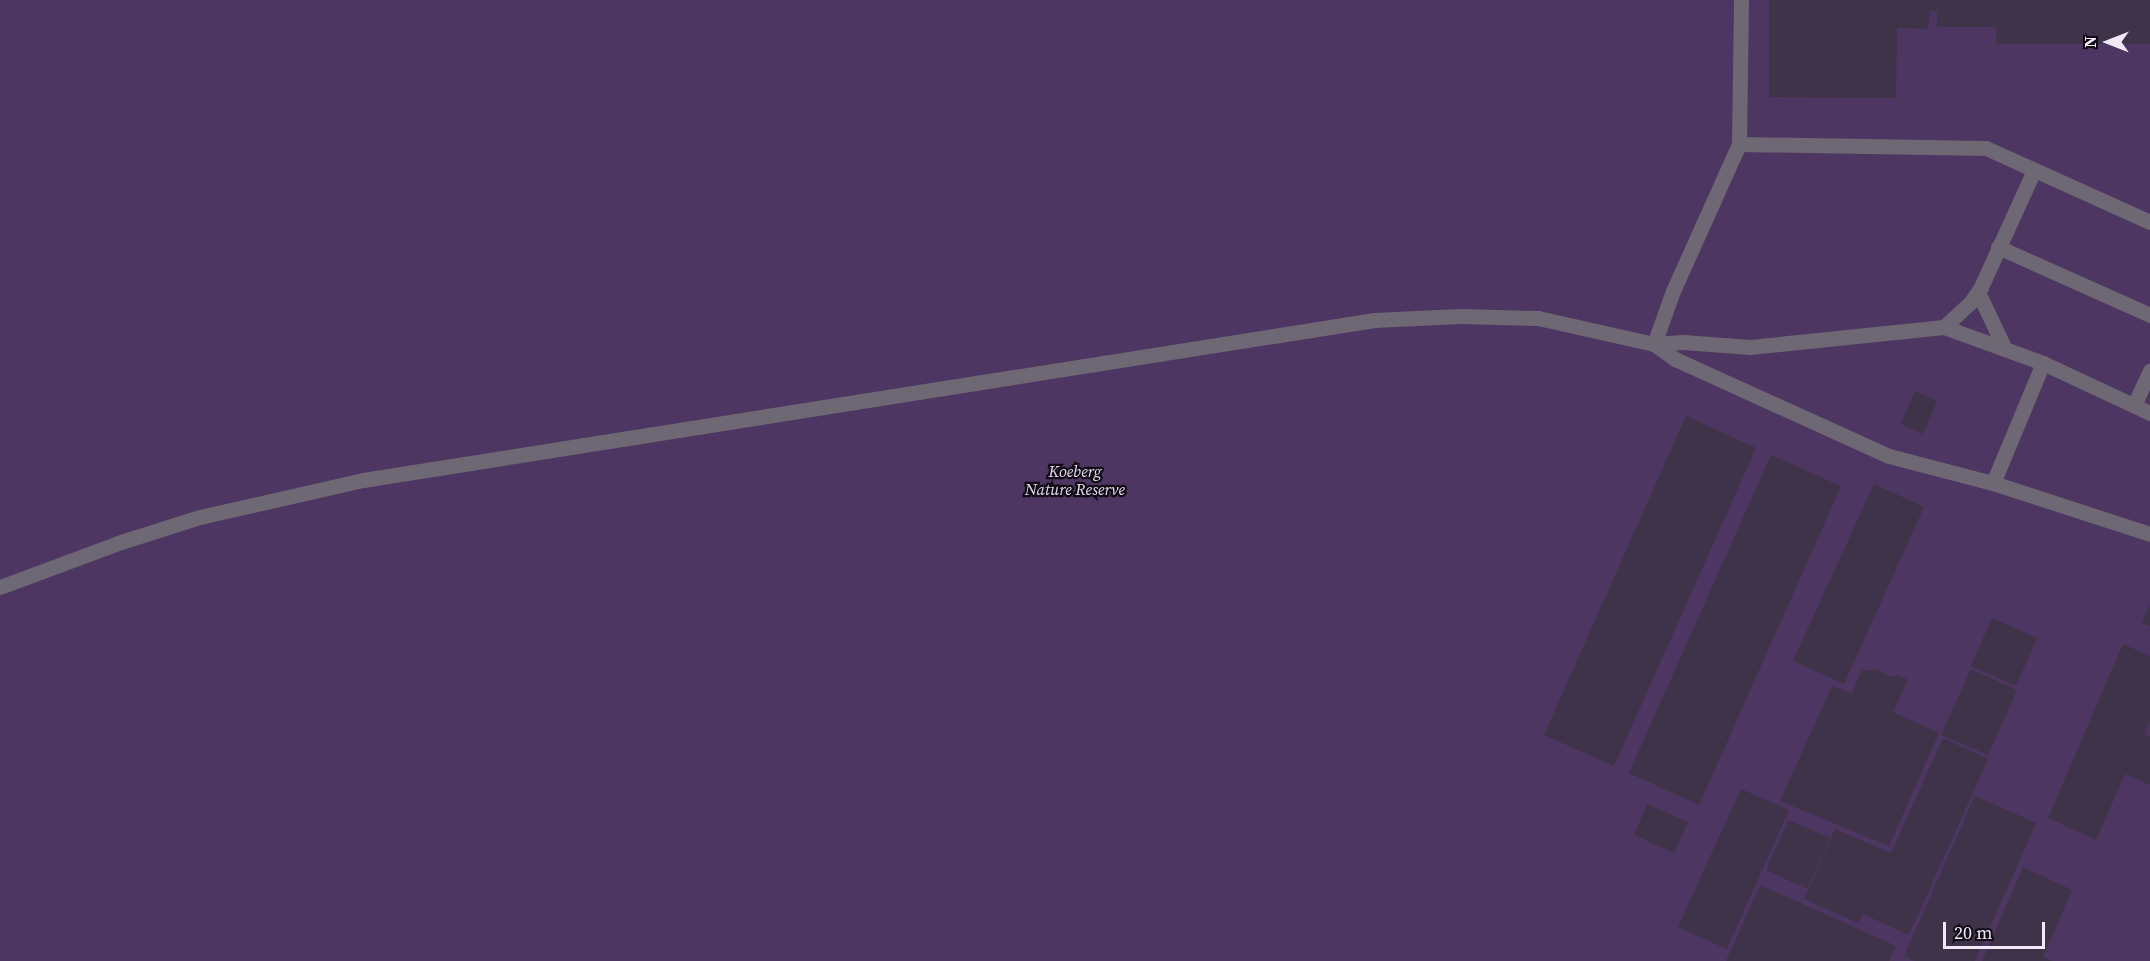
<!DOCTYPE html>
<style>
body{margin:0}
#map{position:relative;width:2150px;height:961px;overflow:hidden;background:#2a1f34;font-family:"Source Serif 4",serif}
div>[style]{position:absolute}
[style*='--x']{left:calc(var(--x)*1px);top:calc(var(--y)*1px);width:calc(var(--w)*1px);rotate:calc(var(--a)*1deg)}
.green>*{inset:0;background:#4d3661}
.building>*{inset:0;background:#3f334a}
.minor>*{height:15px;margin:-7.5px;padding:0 7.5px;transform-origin:7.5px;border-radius:7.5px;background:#6d6873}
span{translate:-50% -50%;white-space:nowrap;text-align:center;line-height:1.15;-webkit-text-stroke:4.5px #100b14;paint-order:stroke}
.park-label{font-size:16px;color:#e7ddf2;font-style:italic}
.north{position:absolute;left:2078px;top:12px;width:60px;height:60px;-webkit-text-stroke:4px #100b14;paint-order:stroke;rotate:270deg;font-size:16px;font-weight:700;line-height:24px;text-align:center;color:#f0e9f8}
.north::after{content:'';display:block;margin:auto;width:21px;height:27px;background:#f0e9f8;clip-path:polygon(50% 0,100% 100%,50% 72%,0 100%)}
.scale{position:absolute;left:1943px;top:922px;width:102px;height:27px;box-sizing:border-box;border:3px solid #f0e9f8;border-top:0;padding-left:8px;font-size:18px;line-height:21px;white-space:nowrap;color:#f0e9f8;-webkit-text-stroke:4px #100b14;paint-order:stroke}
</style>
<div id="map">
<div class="green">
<div style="clip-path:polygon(0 0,2150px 0,2150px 961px,0 961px)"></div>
</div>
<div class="building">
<div style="clip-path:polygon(1769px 0,2150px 0,2150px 44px,1996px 44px,1996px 27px,1937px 27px,1937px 11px,1930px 11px,1928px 29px,1897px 28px,1896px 98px,1769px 97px)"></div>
<div style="clip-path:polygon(1915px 391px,1937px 401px,1923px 434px,1901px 424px)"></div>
<div style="clip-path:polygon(1686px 416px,1756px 448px,1614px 766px,1544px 735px)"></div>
<div style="clip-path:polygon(1771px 455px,1841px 486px,1699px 805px,1629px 773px)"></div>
<div style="clip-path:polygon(1874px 484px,1924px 507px,1844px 684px,1793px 661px)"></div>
<div style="clip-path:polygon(2150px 604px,2150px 626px,2142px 623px)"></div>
<div style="clip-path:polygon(1992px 618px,2037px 638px,2016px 686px,1971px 666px)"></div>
<div style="clip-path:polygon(2123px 644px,2150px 656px,2150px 721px,2144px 734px,2150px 737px,2150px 785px,2125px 774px,2096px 840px,2048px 818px)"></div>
<div style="clip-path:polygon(1876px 669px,1891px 677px,1897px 675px,1908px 680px,1893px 712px,1939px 733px,1889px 846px,1780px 801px,1832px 686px,1852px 694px,1861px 671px)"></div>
<div style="clip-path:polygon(1971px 669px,2017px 690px,1988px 755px,1941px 735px)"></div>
<div style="clip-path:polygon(1943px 738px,1988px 759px,1909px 935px,1863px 914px,1858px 923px,1804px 899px,1835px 829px,1891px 853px)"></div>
<div style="clip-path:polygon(1741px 789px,1789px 810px,1727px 949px,1678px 927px)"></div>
<div style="clip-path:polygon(1975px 796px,2036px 823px,1975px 961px,1914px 961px,1904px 956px)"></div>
<div style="clip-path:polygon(1647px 804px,1688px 822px,1674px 853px,1634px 835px)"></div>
<div style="clip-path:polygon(1788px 820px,1830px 838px,1807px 889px,1766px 870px)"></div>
<div style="clip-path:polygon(2023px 867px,2072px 890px,2043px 957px,2052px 961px,1982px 961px)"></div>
<div style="clip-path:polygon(1760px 885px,1896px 946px,1889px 961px,1726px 961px)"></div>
</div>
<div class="minor">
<div style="--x:1739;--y:144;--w:247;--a:0.9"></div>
<div style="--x:1986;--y:148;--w:180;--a:24.3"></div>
<div style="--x:1998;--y:247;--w:167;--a:24.1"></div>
<div style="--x:1978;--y:292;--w:63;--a:64.7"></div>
<div style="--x:1944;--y:327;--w:35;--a:-43"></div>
<div style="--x:1970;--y:303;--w:19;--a:-55"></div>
<div style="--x:1981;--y:287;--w:128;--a:-65.6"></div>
<div style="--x:1654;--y:344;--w:26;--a:36"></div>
<div style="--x:1675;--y:359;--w:235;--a:24.4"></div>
<div style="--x:1889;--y:456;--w:107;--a:14.6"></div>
<div style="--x:1993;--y:483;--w:165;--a:18"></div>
<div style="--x:1654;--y:344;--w:56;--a:-70.3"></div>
<div style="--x:1673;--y:291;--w:161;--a:-65.8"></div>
<div style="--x:1739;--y:144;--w:144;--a:-89.2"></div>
<div style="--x:2134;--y:405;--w:38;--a:-65"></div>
<div style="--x:1993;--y:483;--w:130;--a:-67.4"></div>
<div style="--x:0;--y:587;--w:129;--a:-20.4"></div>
<div style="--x:121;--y:542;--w:83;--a:-17.6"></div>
<div style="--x:200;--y:517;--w:167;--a:-12.8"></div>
<div style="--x:363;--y:480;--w:1024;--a:-8.99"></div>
<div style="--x:1374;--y:320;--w:86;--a:-2.7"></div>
<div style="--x:1460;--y:316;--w:78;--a:1.5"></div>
<div style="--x:1538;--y:318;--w:119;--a:12.6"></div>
<div style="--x:1654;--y:344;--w:29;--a:-4"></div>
<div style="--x:1683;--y:342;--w:67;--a:4.3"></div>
<div style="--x:1750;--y:347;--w:195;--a:-5.9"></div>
<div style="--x:1944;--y:327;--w:105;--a:20"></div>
<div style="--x:2043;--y:363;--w:118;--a:25"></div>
</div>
<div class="park-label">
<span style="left:1075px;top:480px">Koeberg<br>Nature Reserve</span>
</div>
<div class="north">N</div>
<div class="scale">20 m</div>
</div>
